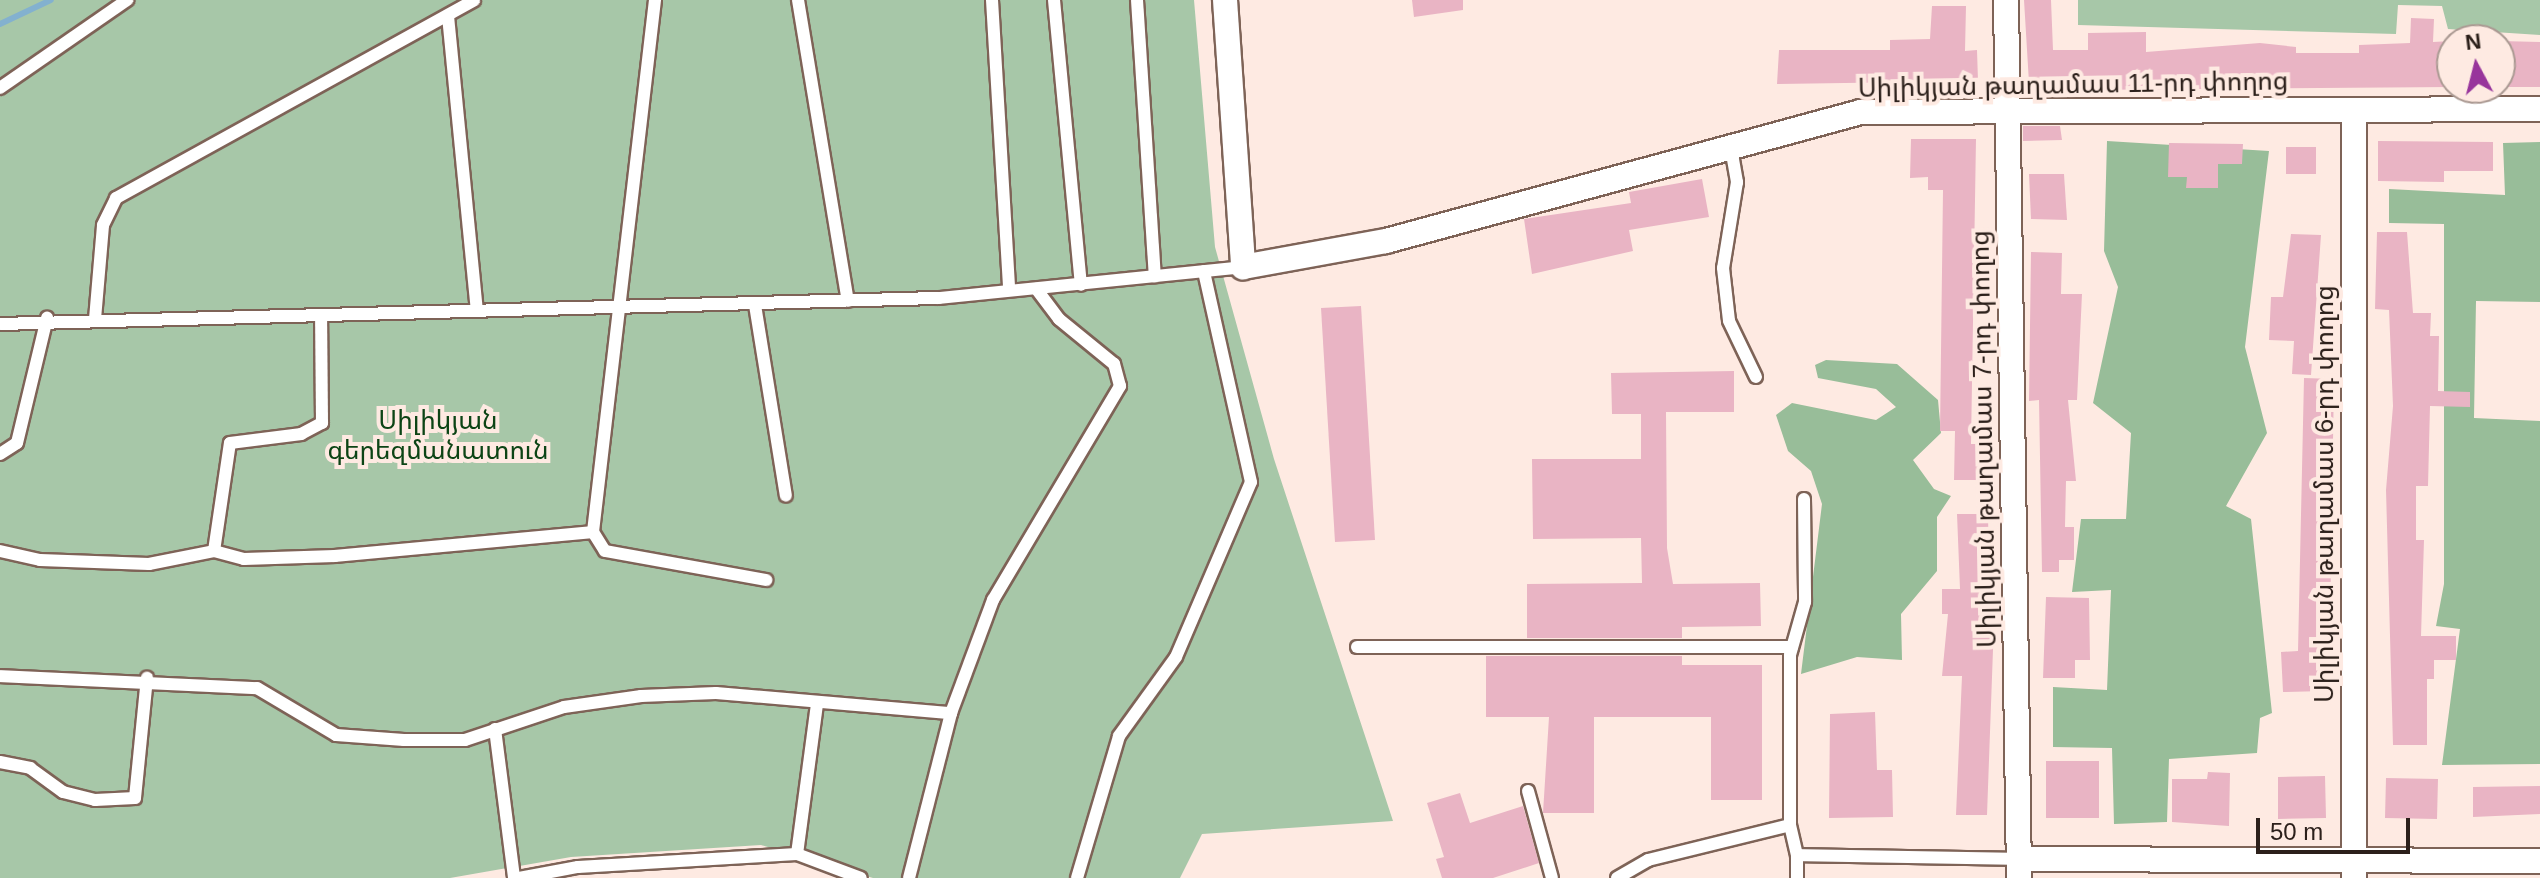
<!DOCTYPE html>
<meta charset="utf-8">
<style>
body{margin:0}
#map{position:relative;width:2540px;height:878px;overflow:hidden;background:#feeae2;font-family:Helvetica,"Noto Sans Armenian",sans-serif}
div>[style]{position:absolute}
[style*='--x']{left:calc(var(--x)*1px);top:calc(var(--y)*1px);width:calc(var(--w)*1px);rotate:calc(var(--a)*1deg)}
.green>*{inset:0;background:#a7c7a8}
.forest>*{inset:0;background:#98bd99}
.stream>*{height:6px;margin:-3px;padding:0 3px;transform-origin:3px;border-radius:3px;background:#83b1cf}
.building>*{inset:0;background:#e9b4c4}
.roads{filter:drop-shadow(2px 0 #7e6357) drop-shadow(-2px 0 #7e6357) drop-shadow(0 2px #7e6357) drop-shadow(0 -2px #7e6357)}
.lane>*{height:12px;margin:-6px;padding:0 6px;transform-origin:6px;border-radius:6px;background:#fff}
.street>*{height:24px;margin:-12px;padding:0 12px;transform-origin:12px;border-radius:12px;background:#fff}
span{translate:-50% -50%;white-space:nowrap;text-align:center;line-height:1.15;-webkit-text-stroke:8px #feeae2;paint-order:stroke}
.street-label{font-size:26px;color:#2c201b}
.park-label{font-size:26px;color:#0c4415}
.north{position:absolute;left:2436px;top:24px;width:80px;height:80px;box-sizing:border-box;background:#feeae2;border:2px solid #aa9992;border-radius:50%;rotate:353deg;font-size:22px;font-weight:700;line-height:32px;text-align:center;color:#2c201b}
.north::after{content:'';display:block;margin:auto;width:28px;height:36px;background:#98359c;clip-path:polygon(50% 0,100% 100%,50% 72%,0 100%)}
.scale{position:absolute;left:2256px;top:818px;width:154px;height:36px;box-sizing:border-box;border:4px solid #2c201b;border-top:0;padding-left:10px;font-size:24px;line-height:28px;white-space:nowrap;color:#2c201b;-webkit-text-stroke:6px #feeae2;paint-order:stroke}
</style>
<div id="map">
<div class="green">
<div style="clip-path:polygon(0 0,1194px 0,1215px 247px,1274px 459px,1393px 821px,1202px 834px,1180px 878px,873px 878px,761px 845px,571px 857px,450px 878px,0 878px)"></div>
<div style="clip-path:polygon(2078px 0,2540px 0,2540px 35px,2448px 29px,2442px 6px,2398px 5px,2396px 34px,2078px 25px)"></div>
</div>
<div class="forest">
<div style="clip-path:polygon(2107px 141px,2269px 151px,2245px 347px,2267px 433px,2226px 506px,2251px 519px,2272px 713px,2260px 718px,2257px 753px,2169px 759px,2167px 822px,2114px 824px,2112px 748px,2053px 747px,2053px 687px,2107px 690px,2111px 590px,2072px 592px,2081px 519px,2126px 519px,2131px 433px,2093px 403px,2118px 287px,2104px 251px)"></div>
<div style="clip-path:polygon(2540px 142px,2540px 302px,2476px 301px,2474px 418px,2540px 421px,2540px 764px,2442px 765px,2460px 629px,2436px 626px,2444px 584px,2444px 224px,2389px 223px,2389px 189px,2505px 195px,2503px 143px)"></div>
<div style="clip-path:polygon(1826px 360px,1897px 364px,1938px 400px,1941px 433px,1913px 460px,1934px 489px,1951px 496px,1937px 517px,1937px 571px,1901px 614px,1902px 660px,1857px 657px,1801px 674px,1822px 504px,1811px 471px,1788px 451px,1776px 415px,1792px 403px,1876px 420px,1896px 407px,1876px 389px,1818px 378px,1815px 365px)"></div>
</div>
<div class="stream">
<div style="--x:0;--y:24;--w:56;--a:-25.2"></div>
</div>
<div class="building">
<div style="clip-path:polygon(1412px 0,1463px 0,1463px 10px,1414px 17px)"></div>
<div style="clip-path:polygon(2024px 0,2051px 0,2053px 50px,2088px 50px,2088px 33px,2146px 32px,2146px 52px,2260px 43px,2296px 47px,2296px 53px,2359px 53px,2359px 45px,2410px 43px,2411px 18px,2434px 19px,2433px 42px,2452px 41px,2452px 87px,2078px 90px,2078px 82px,2029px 83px)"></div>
<div style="clip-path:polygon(1932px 6px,1966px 6px,1965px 51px,1977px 50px,1978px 81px,1777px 84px,1779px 50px,1890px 50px,1890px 40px,1930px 39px)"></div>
<div style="clip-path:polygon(2500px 41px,2540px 42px,2540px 87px,2500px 87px)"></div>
<div style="clip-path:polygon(2023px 126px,2060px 126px,2062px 140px,2023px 141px)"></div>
<div style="clip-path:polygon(1911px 139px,1976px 139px,1971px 444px,1979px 444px,1979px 459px,1989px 459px,1988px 480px,1954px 480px,1955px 431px,1940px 431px,1943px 190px,1928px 190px,1928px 177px,1910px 178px)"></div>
<div style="clip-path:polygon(2378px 141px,2493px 142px,2493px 171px,2444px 171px,2444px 182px,2378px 181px)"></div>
<div style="clip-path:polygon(2169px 143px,2243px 144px,2242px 164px,2218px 164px,2218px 188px,2186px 188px,2187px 177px,2168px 177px)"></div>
<div style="clip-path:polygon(2286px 147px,2316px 147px,2316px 174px,2286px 174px)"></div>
<div style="clip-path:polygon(2029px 174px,2064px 174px,2067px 220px,2031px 219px)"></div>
<div style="clip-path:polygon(1702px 179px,1709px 217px,1629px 230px,1633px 251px,1532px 274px,1524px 219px,1631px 203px,1629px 192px)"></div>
<div style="clip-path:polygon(2377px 232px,2407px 232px,2413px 313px,2431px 313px,2430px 336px,2439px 336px,2438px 391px,2470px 392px,2470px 407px,2430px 406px,2428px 486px,2416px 486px,2416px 540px,2424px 540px,2421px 636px,2456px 636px,2456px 660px,2434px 660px,2434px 679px,2427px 679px,2427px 745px,2393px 745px,2386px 490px,2393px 406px,2389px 310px,2375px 309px)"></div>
<div style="clip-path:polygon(2291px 234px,2321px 235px,2311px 375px,2292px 374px,2294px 341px,2269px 340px,2271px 297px,2283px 297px)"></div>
<div style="clip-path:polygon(2031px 252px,2062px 253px,2061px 294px,2082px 294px,2077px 400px,2068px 400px,2076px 481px,2066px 481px,2065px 527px,2074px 527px,2074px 560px,2059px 560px,2059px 572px,2042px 572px,2039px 400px,2029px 401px)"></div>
<div style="clip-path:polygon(1361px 306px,1375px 540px,1335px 542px,1321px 308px)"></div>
<div style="clip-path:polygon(1734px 371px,1734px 412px,1666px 412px,1667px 548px,1673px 584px,1760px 583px,1761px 626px,1682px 627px,1682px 638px,1527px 638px,1527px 584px,1642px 583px,1641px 538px,1533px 539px,1532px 459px,1641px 459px,1641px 414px,1612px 414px,1611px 373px)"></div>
<div style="clip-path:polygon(2304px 378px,2334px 379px,2330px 626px,2321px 626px,2324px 691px,2283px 692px,2281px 652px,2298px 651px)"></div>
<div style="clip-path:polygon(1957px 514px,1988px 514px,1989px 567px,1996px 567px,1987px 815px,1956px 815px,1962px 676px,1942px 676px,1948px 614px,1942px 614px,1942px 589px,1960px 589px)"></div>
<div style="clip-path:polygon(2046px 597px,2089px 598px,2090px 660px,2075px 660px,2075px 678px,2043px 678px)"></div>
<div style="clip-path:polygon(1486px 656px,1682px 656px,1682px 665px,1762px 665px,1762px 800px,1711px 800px,1711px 717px,1594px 717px,1594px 813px,1543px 813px,1549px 717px,1486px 717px)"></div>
<div style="clip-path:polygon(1875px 712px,1877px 770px,1892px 770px,1893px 817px,1829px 818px,1830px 714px)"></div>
<div style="clip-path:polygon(2046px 761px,2099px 761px,2099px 818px,2046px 818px)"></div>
<div style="clip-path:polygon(2208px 772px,2230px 773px,2229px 826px,2172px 822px,2172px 779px,2207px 779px)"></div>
<div style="clip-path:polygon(2325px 776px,2326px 818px,2278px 819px,2278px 777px)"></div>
<div style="clip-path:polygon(2386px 778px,2438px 779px,2437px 819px,2385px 818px)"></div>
<div style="clip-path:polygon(2540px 786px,2540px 814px,2473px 817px,2473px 787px)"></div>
<div style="clip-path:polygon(1460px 793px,1470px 823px,1523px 806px,1539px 863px,1493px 878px,1442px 878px,1436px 859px,1444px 857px,1427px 803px)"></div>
</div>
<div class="roads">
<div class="lane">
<div style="--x:655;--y:0;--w:536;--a:96.65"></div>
<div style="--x:593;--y:532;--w:22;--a:58"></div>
<div style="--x:605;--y:551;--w:164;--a:10.2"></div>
<div style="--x:798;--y:0;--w:305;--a:80.6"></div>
<div style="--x:992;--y:0;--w:290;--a:86.6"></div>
<div style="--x:1054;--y:0;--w:286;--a:84.6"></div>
<div style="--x:1137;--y:0;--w:277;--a:86.3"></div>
<div style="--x:448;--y:16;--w:295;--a:84.4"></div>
<div style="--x:0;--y:88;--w:155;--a:-34.7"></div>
<div style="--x:1731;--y:148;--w:35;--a:80"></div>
<div style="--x:1737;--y:182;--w:87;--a:99.2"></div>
<div style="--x:1723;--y:268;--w:53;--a:83.5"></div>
<div style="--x:1729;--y:321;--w:62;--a:64.3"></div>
<div style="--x:755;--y:305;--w:193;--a:80.8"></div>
<div style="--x:95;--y:319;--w:94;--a:-85.1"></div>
<div style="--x:103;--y:225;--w:30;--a:-64"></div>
<div style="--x:116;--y:198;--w:409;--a:-28.9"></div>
<div style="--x:0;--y:324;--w:939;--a:-1.59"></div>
<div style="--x:939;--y:298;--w:306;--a:-5.8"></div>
<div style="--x:0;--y:454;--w:20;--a:-33"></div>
<div style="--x:17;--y:443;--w:129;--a:-76.5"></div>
<div style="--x:1804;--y:499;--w:103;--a:89.4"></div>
<div style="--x:1805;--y:602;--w:55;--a:105.8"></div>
<div style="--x:1790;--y:655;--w:170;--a:90"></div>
<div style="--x:1790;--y:825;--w:31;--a:77"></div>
<div style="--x:1797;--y:855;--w:222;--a:1"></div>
<div style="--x:0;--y:551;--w:41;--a:12.7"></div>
<div style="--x:40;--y:560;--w:109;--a:2.1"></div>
<div style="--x:149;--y:564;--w:66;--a:-11.3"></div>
<div style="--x:214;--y:551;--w:109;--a:-81.6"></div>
<div style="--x:230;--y:443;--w:72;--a:-7.2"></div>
<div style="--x:301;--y:434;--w:24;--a:-28"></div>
<div style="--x:322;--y:423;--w:108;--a:-90.5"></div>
<div style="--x:214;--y:551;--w:31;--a:15"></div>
<div style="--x:244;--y:559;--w:91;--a:-1.9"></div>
<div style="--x:335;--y:556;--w:259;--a:-5.3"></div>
<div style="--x:1357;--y:647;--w:435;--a:0"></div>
<div style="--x:0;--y:676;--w:257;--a:2.7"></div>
<div style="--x:257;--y:688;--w:92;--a:30.7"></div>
<div style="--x:336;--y:735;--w:68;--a:4.2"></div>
<div style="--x:404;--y:740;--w:61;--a:0"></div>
<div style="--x:465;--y:740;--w:104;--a:-18.4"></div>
<div style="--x:564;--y:707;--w:78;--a:-8.1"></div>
<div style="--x:641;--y:696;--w:75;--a:-2.3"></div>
<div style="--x:716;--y:693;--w:236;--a:4.9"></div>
<div style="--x:495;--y:729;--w:150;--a:82.7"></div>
<div style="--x:0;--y:762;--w:31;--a:11"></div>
<div style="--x:30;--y:768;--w:41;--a:36"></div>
<div style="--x:63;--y:792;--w:33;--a:14"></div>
<div style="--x:95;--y:800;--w:40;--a:-2.9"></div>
<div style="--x:135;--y:798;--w:121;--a:-84.3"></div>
<div style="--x:1528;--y:791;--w:90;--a:74.6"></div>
<div style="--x:797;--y:854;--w:151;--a:-82.4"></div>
<div style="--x:519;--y:878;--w:60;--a:-10.6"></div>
<div style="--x:578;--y:867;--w:219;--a:-3.4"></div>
<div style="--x:797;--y:854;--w:68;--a:20.6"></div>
<div style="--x:909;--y:878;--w:170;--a:-75.7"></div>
<div style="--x:951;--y:713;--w:121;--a:-69.6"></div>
<div style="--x:993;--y:600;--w:249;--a:-59.3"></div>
<div style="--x:1120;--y:386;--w:23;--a:-105"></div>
<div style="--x:1114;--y:364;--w:71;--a:-140.7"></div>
<div style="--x:1059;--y:319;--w:38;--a:-127"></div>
<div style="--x:1077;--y:878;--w:148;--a:-73.5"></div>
<div style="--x:1119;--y:736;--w:97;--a:-54.2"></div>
<div style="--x:1176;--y:657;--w:190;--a:-66.8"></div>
<div style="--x:1251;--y:482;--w:216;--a:-102.6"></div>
<div style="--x:1617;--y:878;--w:36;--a:-30"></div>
<div style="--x:1648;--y:860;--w:146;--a:-13.8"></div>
<div style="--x:1797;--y:878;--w:23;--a:-90"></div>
</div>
<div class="street">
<div style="--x:1225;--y:0;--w:268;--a:86.1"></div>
<div style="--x:1243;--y:267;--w:145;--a:-10.3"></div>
<div style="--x:1386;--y:241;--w:491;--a:-15.2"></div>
<div style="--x:1860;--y:112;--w:680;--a:-0.25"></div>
<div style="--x:2006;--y:0;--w:878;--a:89.15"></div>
<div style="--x:2354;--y:110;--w:768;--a:90"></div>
<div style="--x:2019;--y:859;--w:521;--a:0.22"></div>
</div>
</div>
<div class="street-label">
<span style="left:2073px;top:85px;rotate:-1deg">Սիլիկյան թաղամաս 11-րդ փողոց</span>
<span style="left:1984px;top:439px;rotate:-91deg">Սիլիկյան թաղամաս 7-րդ փողոց</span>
<span style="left:2325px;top:494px;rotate:-90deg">Սիլիկյան թաղամաս 6-րդ փողոց</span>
</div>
<div class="park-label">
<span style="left:438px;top:436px">Սիլիկյան<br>գերեզմանատուն</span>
</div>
<div class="north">N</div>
<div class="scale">50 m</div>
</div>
